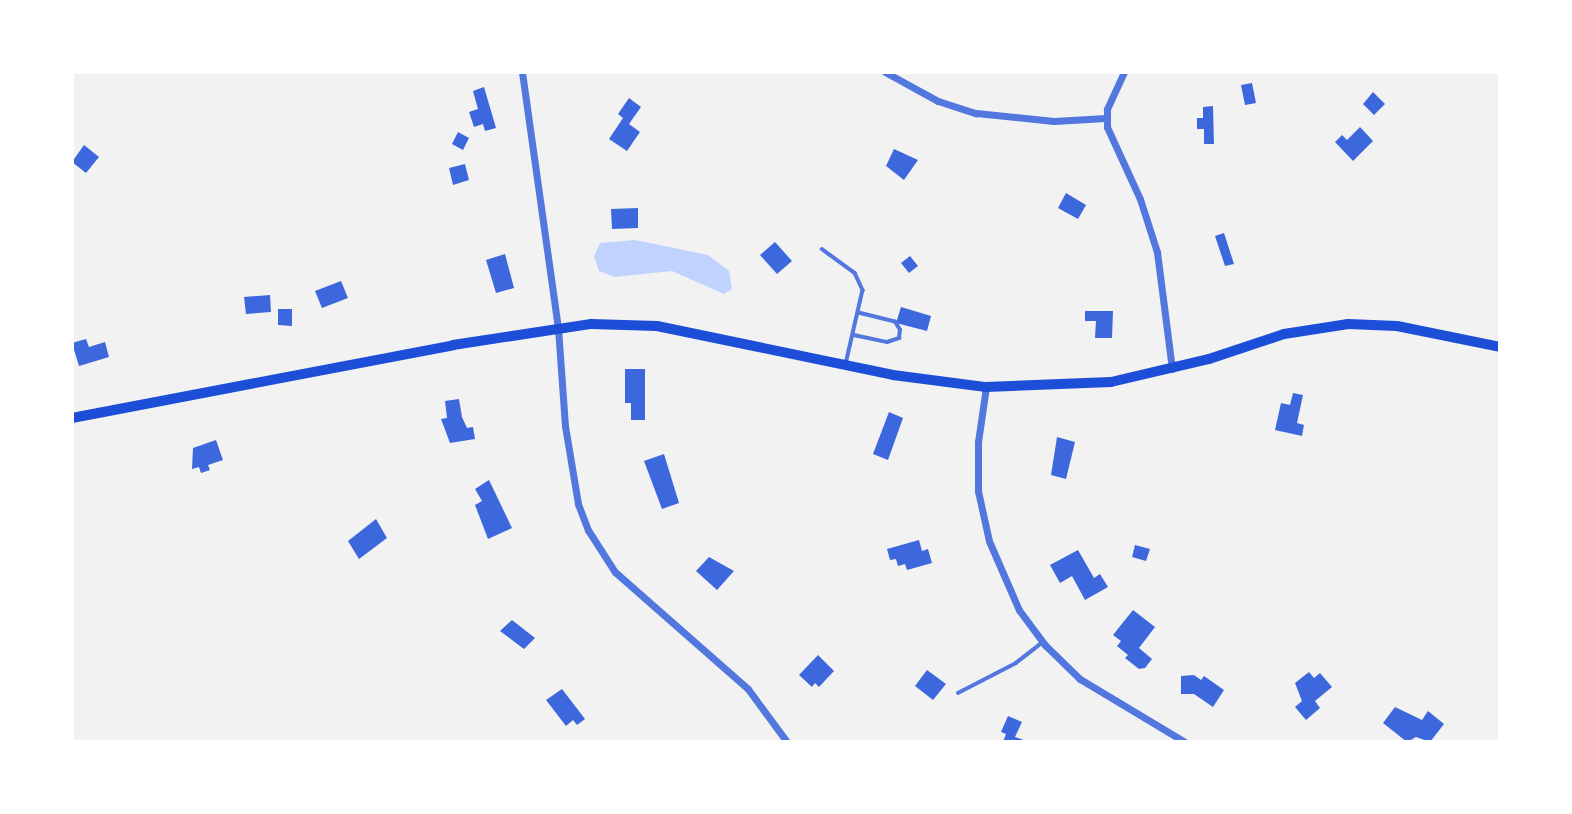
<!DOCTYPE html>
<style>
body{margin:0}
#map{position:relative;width:1572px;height:814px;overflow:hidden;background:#f2f2f2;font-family:Raleway,sans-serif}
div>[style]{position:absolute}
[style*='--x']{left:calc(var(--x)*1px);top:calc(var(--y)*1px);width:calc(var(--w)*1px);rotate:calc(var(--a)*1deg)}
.water>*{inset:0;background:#bfd3fe}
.building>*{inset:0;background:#3d67dc}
.service>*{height:3.5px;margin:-1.75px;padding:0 1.75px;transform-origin:1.75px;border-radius:1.75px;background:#5277de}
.minor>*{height:7px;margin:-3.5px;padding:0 3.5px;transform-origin:3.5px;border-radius:3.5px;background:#5277de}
.secondary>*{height:10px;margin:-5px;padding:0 5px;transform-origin:5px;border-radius:5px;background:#1d4ed8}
span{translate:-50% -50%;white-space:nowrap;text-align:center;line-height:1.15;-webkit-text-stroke:5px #fff;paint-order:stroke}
.frame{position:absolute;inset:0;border:74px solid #fff;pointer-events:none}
</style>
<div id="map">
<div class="water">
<div style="clip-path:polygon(635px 240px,708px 255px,729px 271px,732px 289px,724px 294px,672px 271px,615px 277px,599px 271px,594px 256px,600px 243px)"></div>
</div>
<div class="building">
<div style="clip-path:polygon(1252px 83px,1256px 103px,1245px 105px,1241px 85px)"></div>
<div style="clip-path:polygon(484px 87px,496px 128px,485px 131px,483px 124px,474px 127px,469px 112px,478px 109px,473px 91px)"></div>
<div style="clip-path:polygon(1373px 92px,1385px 104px,1374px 115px,1363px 104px)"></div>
<div style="clip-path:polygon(629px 98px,641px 107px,629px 124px,640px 132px,627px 151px,609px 139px,623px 118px,618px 114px)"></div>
<div style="clip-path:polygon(1213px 106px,1214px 144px,1204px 144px,1204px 129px,1197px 129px,1197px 118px,1203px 118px,1203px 107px)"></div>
<div style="clip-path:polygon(1360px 127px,1373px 141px,1353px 161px,1335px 142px,1342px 135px,1347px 140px)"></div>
<div style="clip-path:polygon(458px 132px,469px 138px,463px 150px,452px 144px)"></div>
<div style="clip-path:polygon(84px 145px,99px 157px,86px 173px,72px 162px)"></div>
<div style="clip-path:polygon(894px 149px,918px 160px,904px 180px,886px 166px)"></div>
<div style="clip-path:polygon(465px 164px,469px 180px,453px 185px,449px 168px)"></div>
<div style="clip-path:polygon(1066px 193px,1086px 205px,1078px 219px,1058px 208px)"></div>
<div style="clip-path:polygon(638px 208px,638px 228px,612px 229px,611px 209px)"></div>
<div style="clip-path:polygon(1224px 233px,1234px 264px,1225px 266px,1215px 236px)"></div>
<div style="clip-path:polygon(775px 242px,792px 261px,777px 274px,760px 255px)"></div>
<div style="clip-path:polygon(505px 254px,514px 288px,496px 293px,486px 260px)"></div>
<div style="clip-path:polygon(910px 256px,918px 266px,909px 273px,901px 263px)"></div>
<div style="clip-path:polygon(341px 281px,348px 298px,322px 308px,315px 291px)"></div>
<div style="clip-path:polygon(270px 295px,271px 312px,246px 314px,244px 297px)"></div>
<div style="clip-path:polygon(901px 307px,931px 316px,927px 331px,896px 323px)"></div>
<div style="clip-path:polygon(278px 309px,292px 309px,292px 326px,278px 325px)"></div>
<div style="clip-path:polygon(1085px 311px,1113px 311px,1112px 338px,1095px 338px,1096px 321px,1085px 321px)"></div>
<div style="clip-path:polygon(86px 339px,89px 347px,105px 342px,109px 357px,79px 366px,72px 343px)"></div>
<div style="clip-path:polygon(625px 369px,645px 369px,645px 420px,631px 420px,631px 403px,625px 403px)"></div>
<div style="clip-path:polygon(1293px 393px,1303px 395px,1297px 423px,1304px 425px,1302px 436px,1275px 430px,1281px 403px,1290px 405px)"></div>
<div style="clip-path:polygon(459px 399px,462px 417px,467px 428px,473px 427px,475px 439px,450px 443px,441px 419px,447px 418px,445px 401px)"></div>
<div style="clip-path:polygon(889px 412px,903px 418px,888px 460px,873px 454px)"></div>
<div style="clip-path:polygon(1057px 437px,1075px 442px,1066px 479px,1051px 475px)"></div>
<div style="clip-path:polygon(216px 440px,223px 460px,208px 465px,210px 470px,201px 473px,199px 467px,192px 469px,193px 448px)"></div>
<div style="clip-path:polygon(664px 454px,679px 503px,662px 509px,644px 461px)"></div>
<div style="clip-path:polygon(489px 480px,512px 528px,488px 539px,475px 505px,482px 501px,475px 489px)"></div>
<div style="clip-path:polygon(376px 519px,387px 538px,359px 559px,348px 541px)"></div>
<div style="clip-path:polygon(919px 540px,922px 551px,928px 549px,932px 563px,907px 570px,905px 564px,898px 566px,896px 559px,890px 560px,887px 549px)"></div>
<div style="clip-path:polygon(1135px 545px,1150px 549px,1146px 561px,1132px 557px)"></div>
<div style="clip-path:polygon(1078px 550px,1094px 578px,1100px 574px,1108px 587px,1085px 600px,1072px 576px,1060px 583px,1050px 565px)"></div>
<div style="clip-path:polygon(709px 557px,734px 571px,717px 590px,696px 571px)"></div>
<div style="clip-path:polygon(1133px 610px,1155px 627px,1139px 648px,1152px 659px,1145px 668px,1139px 669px,1125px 658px,1128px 655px,1117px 646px,1121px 641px,1113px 635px)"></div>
<div style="clip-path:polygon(512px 620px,535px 638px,524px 649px,500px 631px)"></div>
<div style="clip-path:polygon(818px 655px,834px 671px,819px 687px,815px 683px,812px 687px,799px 675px)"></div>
<div style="clip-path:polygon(927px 670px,946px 684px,933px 700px,915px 686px)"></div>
<div style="clip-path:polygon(1309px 672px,1314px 678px,1320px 673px,1332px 687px,1315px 701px,1320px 708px,1306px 720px,1295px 707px,1302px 701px,1295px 683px)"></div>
<div style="clip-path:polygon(1194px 675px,1201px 680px,1204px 676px,1224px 690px,1213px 707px,1194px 694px,1181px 694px,1181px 676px)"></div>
<div style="clip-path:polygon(562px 689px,585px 719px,577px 725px,573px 720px,566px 726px,546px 700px)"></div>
<div style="clip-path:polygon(1395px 707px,1422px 720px,1428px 711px,1444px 724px,1430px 742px,1416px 737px,1407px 742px,1383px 723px)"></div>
<div style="clip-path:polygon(1008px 716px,1022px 722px,1015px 737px,1029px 742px,1003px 742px,1006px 734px,1001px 732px)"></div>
</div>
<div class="service">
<div style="--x:822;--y:249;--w:41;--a:36"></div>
<div style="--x:855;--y:273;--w:19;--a:65"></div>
<div style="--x:863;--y:290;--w:76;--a:102.9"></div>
<div style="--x:854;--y:335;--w:34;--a:12"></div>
<div style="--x:887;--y:342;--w:13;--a:-18"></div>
<div style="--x:899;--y:338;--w:8;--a:-83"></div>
<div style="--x:900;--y:330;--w:9;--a:-122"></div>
<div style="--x:895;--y:322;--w:37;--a:-166"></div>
<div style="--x:958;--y:693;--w:65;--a:-27.3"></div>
<div style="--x:1016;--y:663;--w:33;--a:-38"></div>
</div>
<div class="minor">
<div style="--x:522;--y:72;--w:259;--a:82"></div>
<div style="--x:558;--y:328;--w:98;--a:85.9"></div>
<div style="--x:565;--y:426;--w:79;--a:80.5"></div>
<div style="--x:578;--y:504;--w:28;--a:69"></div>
<div style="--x:588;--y:530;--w:50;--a:57.3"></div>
<div style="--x:615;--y:572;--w:177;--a:41.3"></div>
<div style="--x:748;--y:689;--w:66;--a:53.7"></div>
<div style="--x:885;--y:72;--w:60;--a:28.7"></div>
<div style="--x:938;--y:101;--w:40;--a:18"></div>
<div style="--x:976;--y:113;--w:78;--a:5.9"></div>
<div style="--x:1054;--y:121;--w:52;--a:-3.3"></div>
<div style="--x:1124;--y:72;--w:41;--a:114.7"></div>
<div style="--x:1107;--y:109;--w:18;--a:90"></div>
<div style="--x:1107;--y:127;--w:79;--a:65.4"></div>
<div style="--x:1140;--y:199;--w:56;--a:72.2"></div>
<div style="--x:1157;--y:252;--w:118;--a:82.7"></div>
<div style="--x:986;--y:387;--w:56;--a:98.3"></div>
<div style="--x:978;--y:442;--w:49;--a:90"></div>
<div style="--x:978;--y:491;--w:51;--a:77.6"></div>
<div style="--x:989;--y:541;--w:75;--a:66.5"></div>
<div style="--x:1019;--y:610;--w:44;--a:53.4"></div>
<div style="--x:1045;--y:645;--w:49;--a:44.2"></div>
<div style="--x:1080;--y:679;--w:122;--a:31"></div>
</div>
<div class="secondary">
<div style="--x:72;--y:418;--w:388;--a:-10.8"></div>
<div style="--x:453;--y:345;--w:140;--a:-8.7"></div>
<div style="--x:591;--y:324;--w:66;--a:1.7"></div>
<div style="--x:657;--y:326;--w:241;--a:11.7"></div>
<div style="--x:893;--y:375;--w:94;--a:7.4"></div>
<div style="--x:986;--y:387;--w:125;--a:-2.3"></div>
<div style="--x:1111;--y:382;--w:101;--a:-13.2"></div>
<div style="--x:1209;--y:359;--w:79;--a:-18.4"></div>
<div style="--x:1284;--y:334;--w:65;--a:-8.9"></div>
<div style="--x:1348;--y:324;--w:49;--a:2.3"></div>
<div style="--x:1397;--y:326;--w:105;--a:11.5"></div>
</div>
<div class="frame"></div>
</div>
